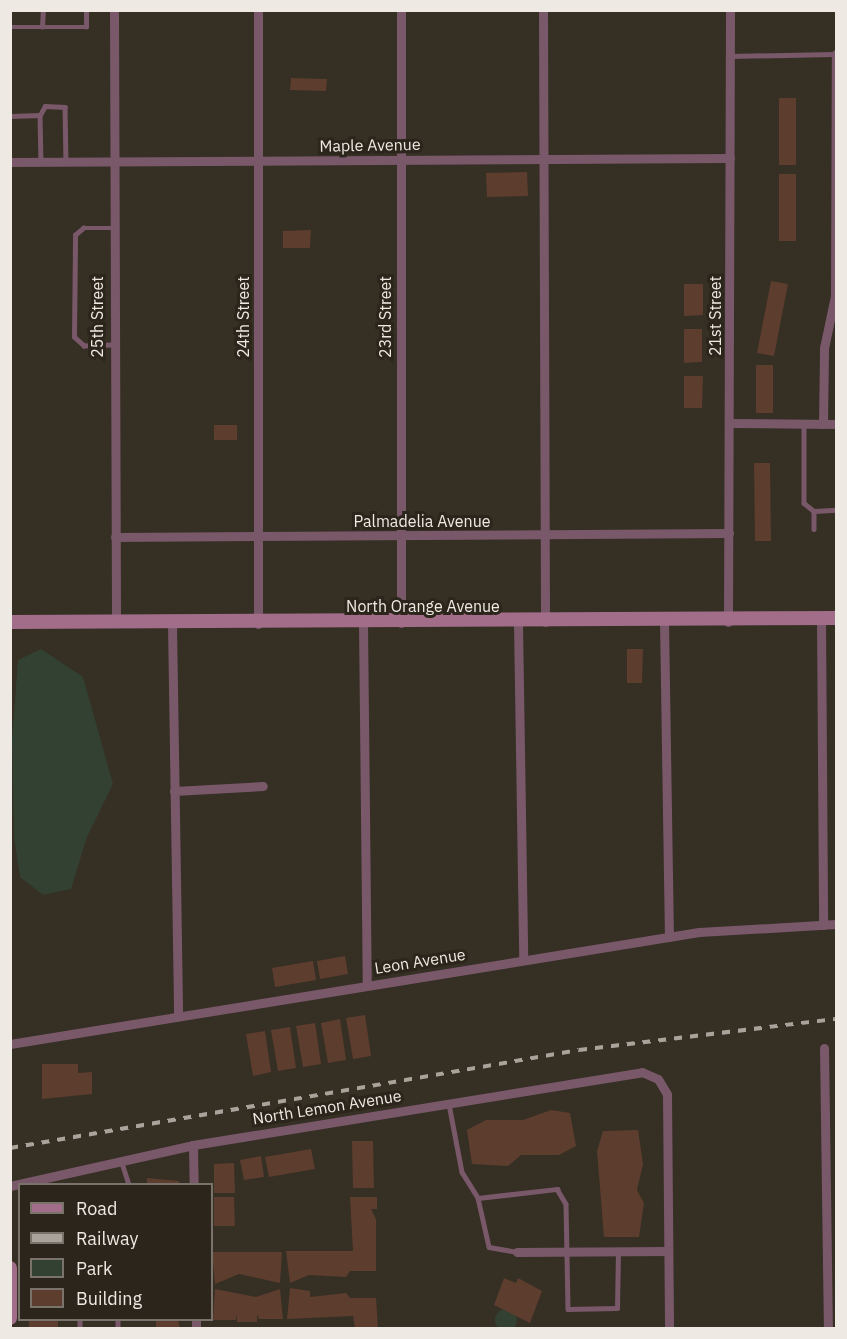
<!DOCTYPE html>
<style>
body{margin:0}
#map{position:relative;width:847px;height:1339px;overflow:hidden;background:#362f24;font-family:"IBM Plex Sans",sans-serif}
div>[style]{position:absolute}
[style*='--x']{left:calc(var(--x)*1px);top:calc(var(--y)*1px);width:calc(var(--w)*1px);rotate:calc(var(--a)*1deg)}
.green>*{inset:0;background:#324132}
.round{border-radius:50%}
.building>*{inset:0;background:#5d3d2e}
.lane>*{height:4.5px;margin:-2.25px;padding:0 2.25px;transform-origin:2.25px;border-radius:2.25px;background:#79586a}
.street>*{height:9px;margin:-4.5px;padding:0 4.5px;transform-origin:4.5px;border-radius:4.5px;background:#79586a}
.secondary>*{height:14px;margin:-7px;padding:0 7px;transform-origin:7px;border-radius:7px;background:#a16d89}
.rail>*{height:4px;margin-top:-2px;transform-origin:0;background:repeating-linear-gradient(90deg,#a9a39b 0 8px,transparent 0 16px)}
span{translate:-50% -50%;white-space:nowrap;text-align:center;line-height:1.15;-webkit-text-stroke:6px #2c251b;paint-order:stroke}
.street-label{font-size:16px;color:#eee9e2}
.frame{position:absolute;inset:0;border:12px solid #eee9e2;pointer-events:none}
.legend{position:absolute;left:18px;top:1183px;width:195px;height:138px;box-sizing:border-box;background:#2c251b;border:2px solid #7a736b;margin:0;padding:8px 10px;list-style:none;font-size:18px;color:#eee9e2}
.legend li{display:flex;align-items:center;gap:12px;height:30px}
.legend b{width:30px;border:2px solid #7a736b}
</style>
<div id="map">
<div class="green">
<div style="clip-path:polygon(41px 649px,83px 677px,113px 784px,87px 837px,71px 889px,43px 895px,20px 877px,14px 837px,12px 739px,18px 660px)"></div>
<div class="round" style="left:495px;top:1309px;width:22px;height:22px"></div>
</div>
<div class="building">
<div style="clip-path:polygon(291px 78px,327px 79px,326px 91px,290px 90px)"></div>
<div style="clip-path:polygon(779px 98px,796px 98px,796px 165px,779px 165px)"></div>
<div style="clip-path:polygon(527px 172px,528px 196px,487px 197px,486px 173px)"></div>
<div style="clip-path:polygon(779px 174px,796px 174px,796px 241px,779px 241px)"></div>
<div style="clip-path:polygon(311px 230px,310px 248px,283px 248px,283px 231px)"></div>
<div style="clip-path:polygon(771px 281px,788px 284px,774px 356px,757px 353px)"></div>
<div style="clip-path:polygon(684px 284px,703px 284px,703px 315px,684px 316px)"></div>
<div style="clip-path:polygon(684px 329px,702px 329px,702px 362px,684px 363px)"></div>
<div style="clip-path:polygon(756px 365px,773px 365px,773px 413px,756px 413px)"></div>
<div style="clip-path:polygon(684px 376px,703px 376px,702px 408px,684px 408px)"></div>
<div style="clip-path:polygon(214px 425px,237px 425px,237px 440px,214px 440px)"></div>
<div style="clip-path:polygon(754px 463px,770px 463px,771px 541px,755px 541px)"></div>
<div style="clip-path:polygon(627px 649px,643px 649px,642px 683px,627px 683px)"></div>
<div style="clip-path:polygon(345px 956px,348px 974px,320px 979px,317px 961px)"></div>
<div style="clip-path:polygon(313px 961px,316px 980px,275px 987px,272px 968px)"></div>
<div style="clip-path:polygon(365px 1015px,371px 1056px,353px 1059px,346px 1018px)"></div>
<div style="clip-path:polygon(340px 1019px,346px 1060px,328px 1063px,321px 1023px)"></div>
<div style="clip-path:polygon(315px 1023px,321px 1064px,303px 1067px,296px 1026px)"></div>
<div style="clip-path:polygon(290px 1027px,296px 1068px,278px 1071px,271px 1030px)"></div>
<div style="clip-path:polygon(265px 1031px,271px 1072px,253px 1076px,246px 1034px)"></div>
<div style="clip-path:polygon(42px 1064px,78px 1064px,78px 1073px,92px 1072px,92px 1094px,42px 1099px)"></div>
<div style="clip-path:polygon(551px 1110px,570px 1113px,576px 1146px,559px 1155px,521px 1155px,508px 1166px,472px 1164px,467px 1130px,486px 1120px,523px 1120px)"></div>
<div style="clip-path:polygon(638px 1130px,643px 1164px,637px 1190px,644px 1203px,639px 1237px,604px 1237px,597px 1151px,603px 1131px)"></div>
<div style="clip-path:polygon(352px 1141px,373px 1141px,374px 1188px,353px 1188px)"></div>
<div style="clip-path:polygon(311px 1149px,315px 1169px,269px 1177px,265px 1157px)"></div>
<div style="clip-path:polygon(261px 1156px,264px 1177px,244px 1180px,240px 1160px)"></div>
<div style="clip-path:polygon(234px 1163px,235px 1193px,214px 1193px,214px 1164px)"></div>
<div style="clip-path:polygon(147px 1178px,179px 1181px,179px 1184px,147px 1184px)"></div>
<div style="clip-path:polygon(214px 1197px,234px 1197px,235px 1226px,214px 1226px)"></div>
<div style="clip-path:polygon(350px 1197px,377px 1197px,377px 1209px,371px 1209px,376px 1219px,376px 1271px,350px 1271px,346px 1277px,309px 1275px,290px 1283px,286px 1251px,353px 1251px)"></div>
<div style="clip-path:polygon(212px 1252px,282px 1252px,280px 1283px,239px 1274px,215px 1284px)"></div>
<div style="clip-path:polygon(504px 1278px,516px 1283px,518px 1278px,542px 1291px,530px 1323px,494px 1305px)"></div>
<div style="clip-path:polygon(290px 1288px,310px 1291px,310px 1297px,346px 1293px,350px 1298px,376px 1298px,378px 1328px,355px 1328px,353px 1316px,287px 1319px)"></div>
<div style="clip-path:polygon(215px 1289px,256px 1297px,280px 1289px,283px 1319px,259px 1319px,257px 1314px,257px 1322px,237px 1322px,237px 1314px,236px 1320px,213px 1320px)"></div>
<div style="clip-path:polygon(29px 1320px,58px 1320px,58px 1327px,29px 1328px)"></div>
<div style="clip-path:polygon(156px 1320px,178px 1320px,180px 1328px,156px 1328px)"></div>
</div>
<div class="lane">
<div style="--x:10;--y:27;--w:76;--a:0"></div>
<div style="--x:86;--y:27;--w:17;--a:-90"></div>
<div style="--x:42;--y:27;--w:17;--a:-87"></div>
<div style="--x:730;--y:56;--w:103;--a:-1.1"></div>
<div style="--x:40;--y:115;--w:10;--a:-61"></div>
<div style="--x:45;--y:106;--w:20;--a:3"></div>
<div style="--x:65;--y:107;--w:55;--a:89"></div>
<div style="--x:10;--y:116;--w:30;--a:-2"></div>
<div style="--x:40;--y:115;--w:47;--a:88.8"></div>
<div style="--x:112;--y:345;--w:28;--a:178"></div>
<div style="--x:84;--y:346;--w:13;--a:-138"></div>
<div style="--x:74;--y:337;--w:102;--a:-89.4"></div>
<div style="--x:75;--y:235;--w:11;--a:-41"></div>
<div style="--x:83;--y:228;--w:30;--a:0"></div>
<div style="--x:804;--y:424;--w:79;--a:90"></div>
<div style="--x:804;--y:503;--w:13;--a:39"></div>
<div style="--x:814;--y:511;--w:22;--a:-3"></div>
<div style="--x:814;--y:511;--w:18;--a:90"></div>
<div style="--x:449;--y:1104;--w:69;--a:79.2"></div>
<div style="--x:462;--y:1172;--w:31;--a:58"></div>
<div style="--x:478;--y:1198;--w:50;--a:77.3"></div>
<div style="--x:489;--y:1247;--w:28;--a:10"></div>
<div style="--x:121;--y:1160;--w:25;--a:72"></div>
<div style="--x:478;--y:1198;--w:80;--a:-6.5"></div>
<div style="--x:557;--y:1189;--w:17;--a:59"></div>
<div style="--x:566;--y:1204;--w:105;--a:88.9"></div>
<div style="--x:568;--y:1309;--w:49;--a:-1.2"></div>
<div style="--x:617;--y:1308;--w:57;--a:-89"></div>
<div style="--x:80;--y:1320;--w:8;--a:90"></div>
<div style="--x:118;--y:1320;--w:8;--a:90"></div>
</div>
<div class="street">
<div style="--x:114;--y:10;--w:613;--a:89.81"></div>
<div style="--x:258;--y:10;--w:614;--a:90"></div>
<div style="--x:401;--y:10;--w:613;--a:90"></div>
<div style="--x:543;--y:10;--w:612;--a:89.81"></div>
<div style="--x:10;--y:162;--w:720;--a:-0.32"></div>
<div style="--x:730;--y:423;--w:106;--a:0.5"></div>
<div style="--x:823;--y:424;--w:76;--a:-89.2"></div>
<div style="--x:824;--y:348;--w:53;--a:-78.1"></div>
<div style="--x:835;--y:296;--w:242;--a:-89.8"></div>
<div style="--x:115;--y:537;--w:614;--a:-0.37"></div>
<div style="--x:821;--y:618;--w:307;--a:89.6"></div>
<div style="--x:664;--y:621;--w:316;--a:89.1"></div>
<div style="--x:728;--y:622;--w:612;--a:-89.81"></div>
<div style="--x:363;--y:623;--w:362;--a:89.4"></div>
<div style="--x:518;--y:623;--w:337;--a:89.1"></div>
<div style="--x:172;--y:624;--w:392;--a:89.1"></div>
<div style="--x:174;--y:791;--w:89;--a:-3.2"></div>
<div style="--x:10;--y:1044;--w:698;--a:-9.23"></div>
<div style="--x:699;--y:932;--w:137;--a:-3.3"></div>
<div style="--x:824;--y:1048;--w:280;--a:89.2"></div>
<div style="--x:193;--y:1145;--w:39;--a:89"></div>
<div style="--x:10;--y:1186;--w:188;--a:-12.6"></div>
<div style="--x:193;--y:1145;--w:455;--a:-9.2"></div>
<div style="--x:642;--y:1072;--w:17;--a:24"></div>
<div style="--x:658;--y:1079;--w:17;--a:59"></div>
<div style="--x:667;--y:1094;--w:234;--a:89.5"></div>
<div style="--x:517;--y:1252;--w:151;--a:-0.4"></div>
<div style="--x:196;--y:1320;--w:8;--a:90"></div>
</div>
<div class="secondary">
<div style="--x:10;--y:622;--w:826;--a:-0.28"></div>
<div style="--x:10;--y:1268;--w:50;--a:90"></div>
</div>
<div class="rail">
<div style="--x:10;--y:1148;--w:577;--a:-9.77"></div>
<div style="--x:579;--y:1050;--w:259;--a:-6.9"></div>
</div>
<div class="street-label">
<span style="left:370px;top:145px;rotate:-1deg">Maple Avenue</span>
<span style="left:715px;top:316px;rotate:-90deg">21st Street</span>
<span style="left:97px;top:317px;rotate:-90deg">25th Street</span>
<span style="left:243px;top:317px;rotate:-90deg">24th Street</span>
<span style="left:385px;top:317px;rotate:-90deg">23rd Street</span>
<span style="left:422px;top:521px">Palmadelia Avenue</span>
<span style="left:423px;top:606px">North Orange Avenue</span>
<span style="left:420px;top:961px;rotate:-9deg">Leon Avenue</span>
<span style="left:327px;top:1107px;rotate:-9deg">North Lemon Avenue</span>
</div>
<div class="frame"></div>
<ul class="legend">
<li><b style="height:8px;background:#a16d89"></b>Road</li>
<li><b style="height:8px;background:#a9a39b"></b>Railway</li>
<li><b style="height:16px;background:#324132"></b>Park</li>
<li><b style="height:16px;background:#5d3d2e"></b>Building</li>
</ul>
</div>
